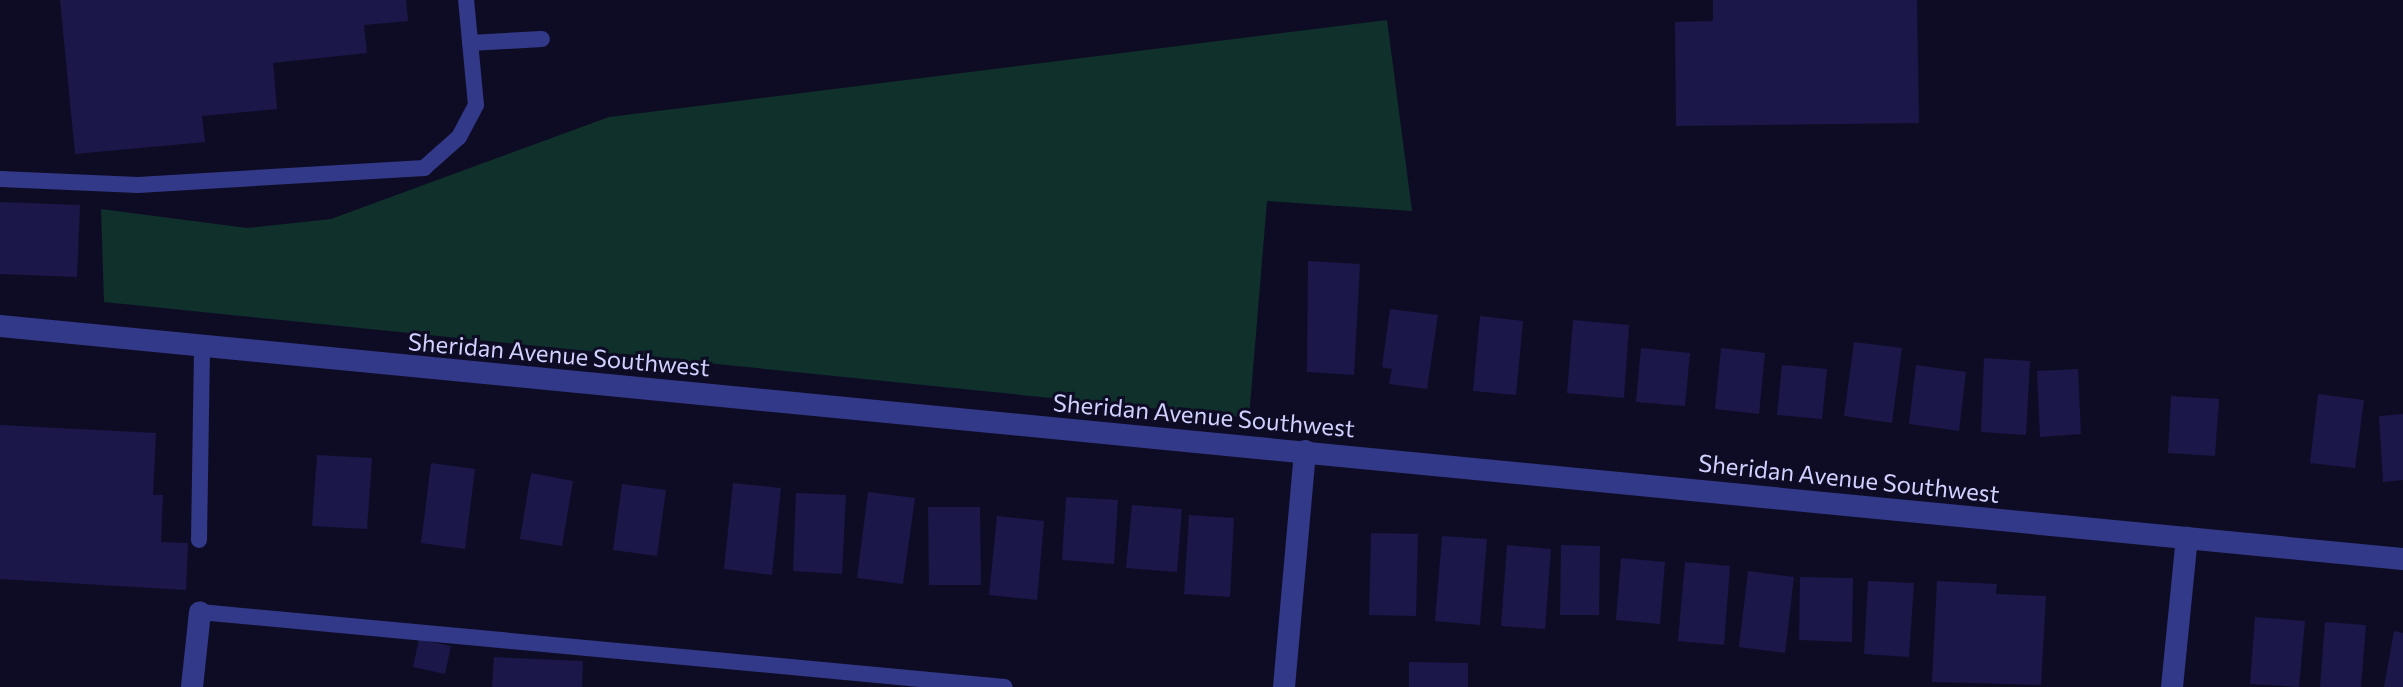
<!DOCTYPE html>
<style>
body{margin:0}
#map{position:relative;width:2403px;height:687px;overflow:hidden;background:#0e0c25;font-family:Commissioner,sans-serif}
div>[style]{position:absolute}
[style*='--x']{left:calc(var(--x)*1px);top:calc(var(--y)*1px);width:calc(var(--w)*1px);rotate:calc(var(--a)*1deg)}
.green>*{inset:0;background:#0f302b}
.building>*{inset:0;background:#1b1748}
.service>*{height:16px;margin:-8px;padding:0 8px;transform-origin:8px;border-radius:8px;background:#333989}
.minor>*{height:22px;margin:-11px;padding:0 11px;transform-origin:11px;border-radius:11px;background:#333989}
span{translate:-50% -50%;white-space:nowrap;text-align:center;line-height:1.15;-webkit-text-stroke:6px #0e0c25;paint-order:stroke}
.street-label{font-size:24px;color:#d1d1ff}
</style>
<div id="map">
<div class="green">
<div style="clip-path:polygon(1387px 20px,1412px 211px,1267px 201px,1249px 418px,104px 302px,101px 209px,247px 228px,331px 219px,609px 117px)"></div>
</div>
<div class="building">
<div style="clip-path:polygon(60px 0,406px 0,408px 21px,364px 25px,367px 53px,273px 63px,277px 109px,202px 116px,205px 142px,75px 154px)"></div>
<div style="clip-path:polygon(1713px 0,1917px 0,1919px 123px,1676px 126px,1675px 22px,1713px 21px)"></div>
<div style="clip-path:polygon(0 202px,80px 205px,77px 277px,0 274px)"></div>
<div style="clip-path:polygon(1308px 261px,1360px 264px,1354px 375px,1307px 372px)"></div>
<div style="clip-path:polygon(1390px 309px,1438px 315px,1427px 389px,1389px 384px,1392px 369px,1382px 367px)"></div>
<div style="clip-path:polygon(1480px 316px,1523px 321px,1516px 395px,1473px 391px)"></div>
<div style="clip-path:polygon(1573px 320px,1629px 325px,1624px 398px,1567px 393px)"></div>
<div style="clip-path:polygon(1854px 342px,1902px 348px,1892px 423px,1844px 416px)"></div>
<div style="clip-path:polygon(1641px 348px,1690px 353px,1685px 406px,1636px 402px)"></div>
<div style="clip-path:polygon(1721px 348px,1765px 353px,1759px 414px,1715px 409px)"></div>
<div style="clip-path:polygon(1984px 358px,2030px 361px,2026px 435px,1981px 432px)"></div>
<div style="clip-path:polygon(1782px 365px,1827px 369px,1822px 419px,1777px 415px)"></div>
<div style="clip-path:polygon(1916px 365px,1966px 372px,1959px 431px,1909px 424px)"></div>
<div style="clip-path:polygon(2078px 369px,2081px 434px,2040px 437px,2037px 371px)"></div>
<div style="clip-path:polygon(2318px 394px,2364px 400px,2355px 468px,2310px 463px)"></div>
<div style="clip-path:polygon(2171px 396px,2219px 399px,2215px 456px,2168px 453px)"></div>
<div style="clip-path:polygon(2403px 414px,2403px 480px,2383px 482px,2379px 416px)"></div>
<div style="clip-path:polygon(0 425px,156px 433px,153px 495px,163px 495px,161px 542px,188px 543px,186px 590px,0 579px)"></div>
<div style="clip-path:polygon(317px 455px,372px 458px,367px 529px,312px 526px)"></div>
<div style="clip-path:polygon(431px 463px,475px 469px,465px 549px,421px 543px)"></div>
<div style="clip-path:polygon(531px 473px,573px 481px,562px 546px,520px 539px)"></div>
<div style="clip-path:polygon(733px 483px,781px 488px,772px 575px,724px 569px)"></div>
<div style="clip-path:polygon(622px 484px,666px 490px,657px 556px,613px 550px)"></div>
<div style="clip-path:polygon(868px 492px,915px 498px,903px 584px,857px 578px)"></div>
<div style="clip-path:polygon(796px 493px,846px 495px,842px 574px,793px 571px)"></div>
<div style="clip-path:polygon(1066px 497px,1118px 500px,1114px 564px,1062px 560px)"></div>
<div style="clip-path:polygon(1132px 505px,1182px 509px,1177px 572px,1126px 568px)"></div>
<div style="clip-path:polygon(928px 507px,980px 507px,981px 585px,929px 585px)"></div>
<div style="clip-path:polygon(1189px 515px,1234px 518px,1230px 597px,1184px 594px)"></div>
<div style="clip-path:polygon(997px 516px,1044px 521px,1037px 600px,989px 595px)"></div>
<div style="clip-path:polygon(1371px 533px,1418px 534px,1416px 616px,1369px 615px)"></div>
<div style="clip-path:polygon(1442px 536px,1487px 539px,1480px 625px,1435px 621px)"></div>
<div style="clip-path:polygon(1507px 545px,1551px 549px,1545px 629px,1501px 626px)"></div>
<div style="clip-path:polygon(1561px 545px,1600px 546px,1599px 615px,1560px 615px)"></div>
<div style="clip-path:polygon(1621px 558px,1665px 562px,1660px 624px,1616px 620px)"></div>
<div style="clip-path:polygon(1685px 562px,1730px 566px,1724px 645px,1678px 641px)"></div>
<div style="clip-path:polygon(1748px 571px,1794px 577px,1785px 653px,1739px 647px)"></div>
<div style="clip-path:polygon(1800px 577px,1853px 578px,1852px 642px,1799px 640px)"></div>
<div style="clip-path:polygon(1868px 581px,1914px 583px,1909px 657px,1864px 654px)"></div>
<div style="clip-path:polygon(1937px 581px,1997px 584px,1996px 594px,2046px 596px,2041px 685px,1932px 682px)"></div>
<div style="clip-path:polygon(2255px 617px,2305px 621px,2299px 687px,2250px 684px)"></div>
<div style="clip-path:polygon(2325px 622px,2366px 625px,2361px 687px,2320px 687px)"></div>
<div style="clip-path:polygon(2394px 631px,2403px 633px,2403px 687px,2384px 687px)"></div>
<div style="clip-path:polygon(419px 639px,451px 646px,445px 674px,413px 667px)"></div>
<div style="clip-path:polygon(494px 657px,583px 661px,582px 687px,492px 687px)"></div>
<div style="clip-path:polygon(1409px 662px,1468px 663px,1468px 687px,1409px 687px)"></div>
</div>
<div class="service">
<div style="--x:470;--y:43;--w:72;--a:-3.2"></div>
<div style="--x:0;--y:179;--w:138;--a:2.5"></div>
<div style="--x:138;--y:185;--w:287;--a:-3.4"></div>
<div style="--x:424;--y:168;--w:47;--a:-41.5"></div>
<div style="--x:459;--y:137;--w:36;--a:-62"></div>
<div style="--x:476;--y:105;--w:105;--a:-95.4"></div>
<div style="--x:199;--y:540;--w:193;--a:-89.1"></div>
<div style="--x:200;--y:612;--w:808;--a:5.32"></div>
</div>
<div class="minor">
<div style="--x:0;--y:326;--w:2414;--a:5.54"></div>
<div style="--x:192;--y:687;--w:75;--a:-83.9"></div>
<div style="--x:1284;--y:687;--w:237;--a:-84.9"></div>
<div style="--x:2172;--y:687;--w:150;--a:-84.3"></div>
</div>
<div class="street-label">
<span style="left:559px;top:354px;rotate:5deg">Sheridan Avenue Southwest</span>
<span style="left:1204px;top:415px;rotate:5deg">Sheridan Avenue Southwest</span>
<span style="left:1849px;top:478px;rotate:6deg">Sheridan Avenue Southwest</span>
</div>
</div>
